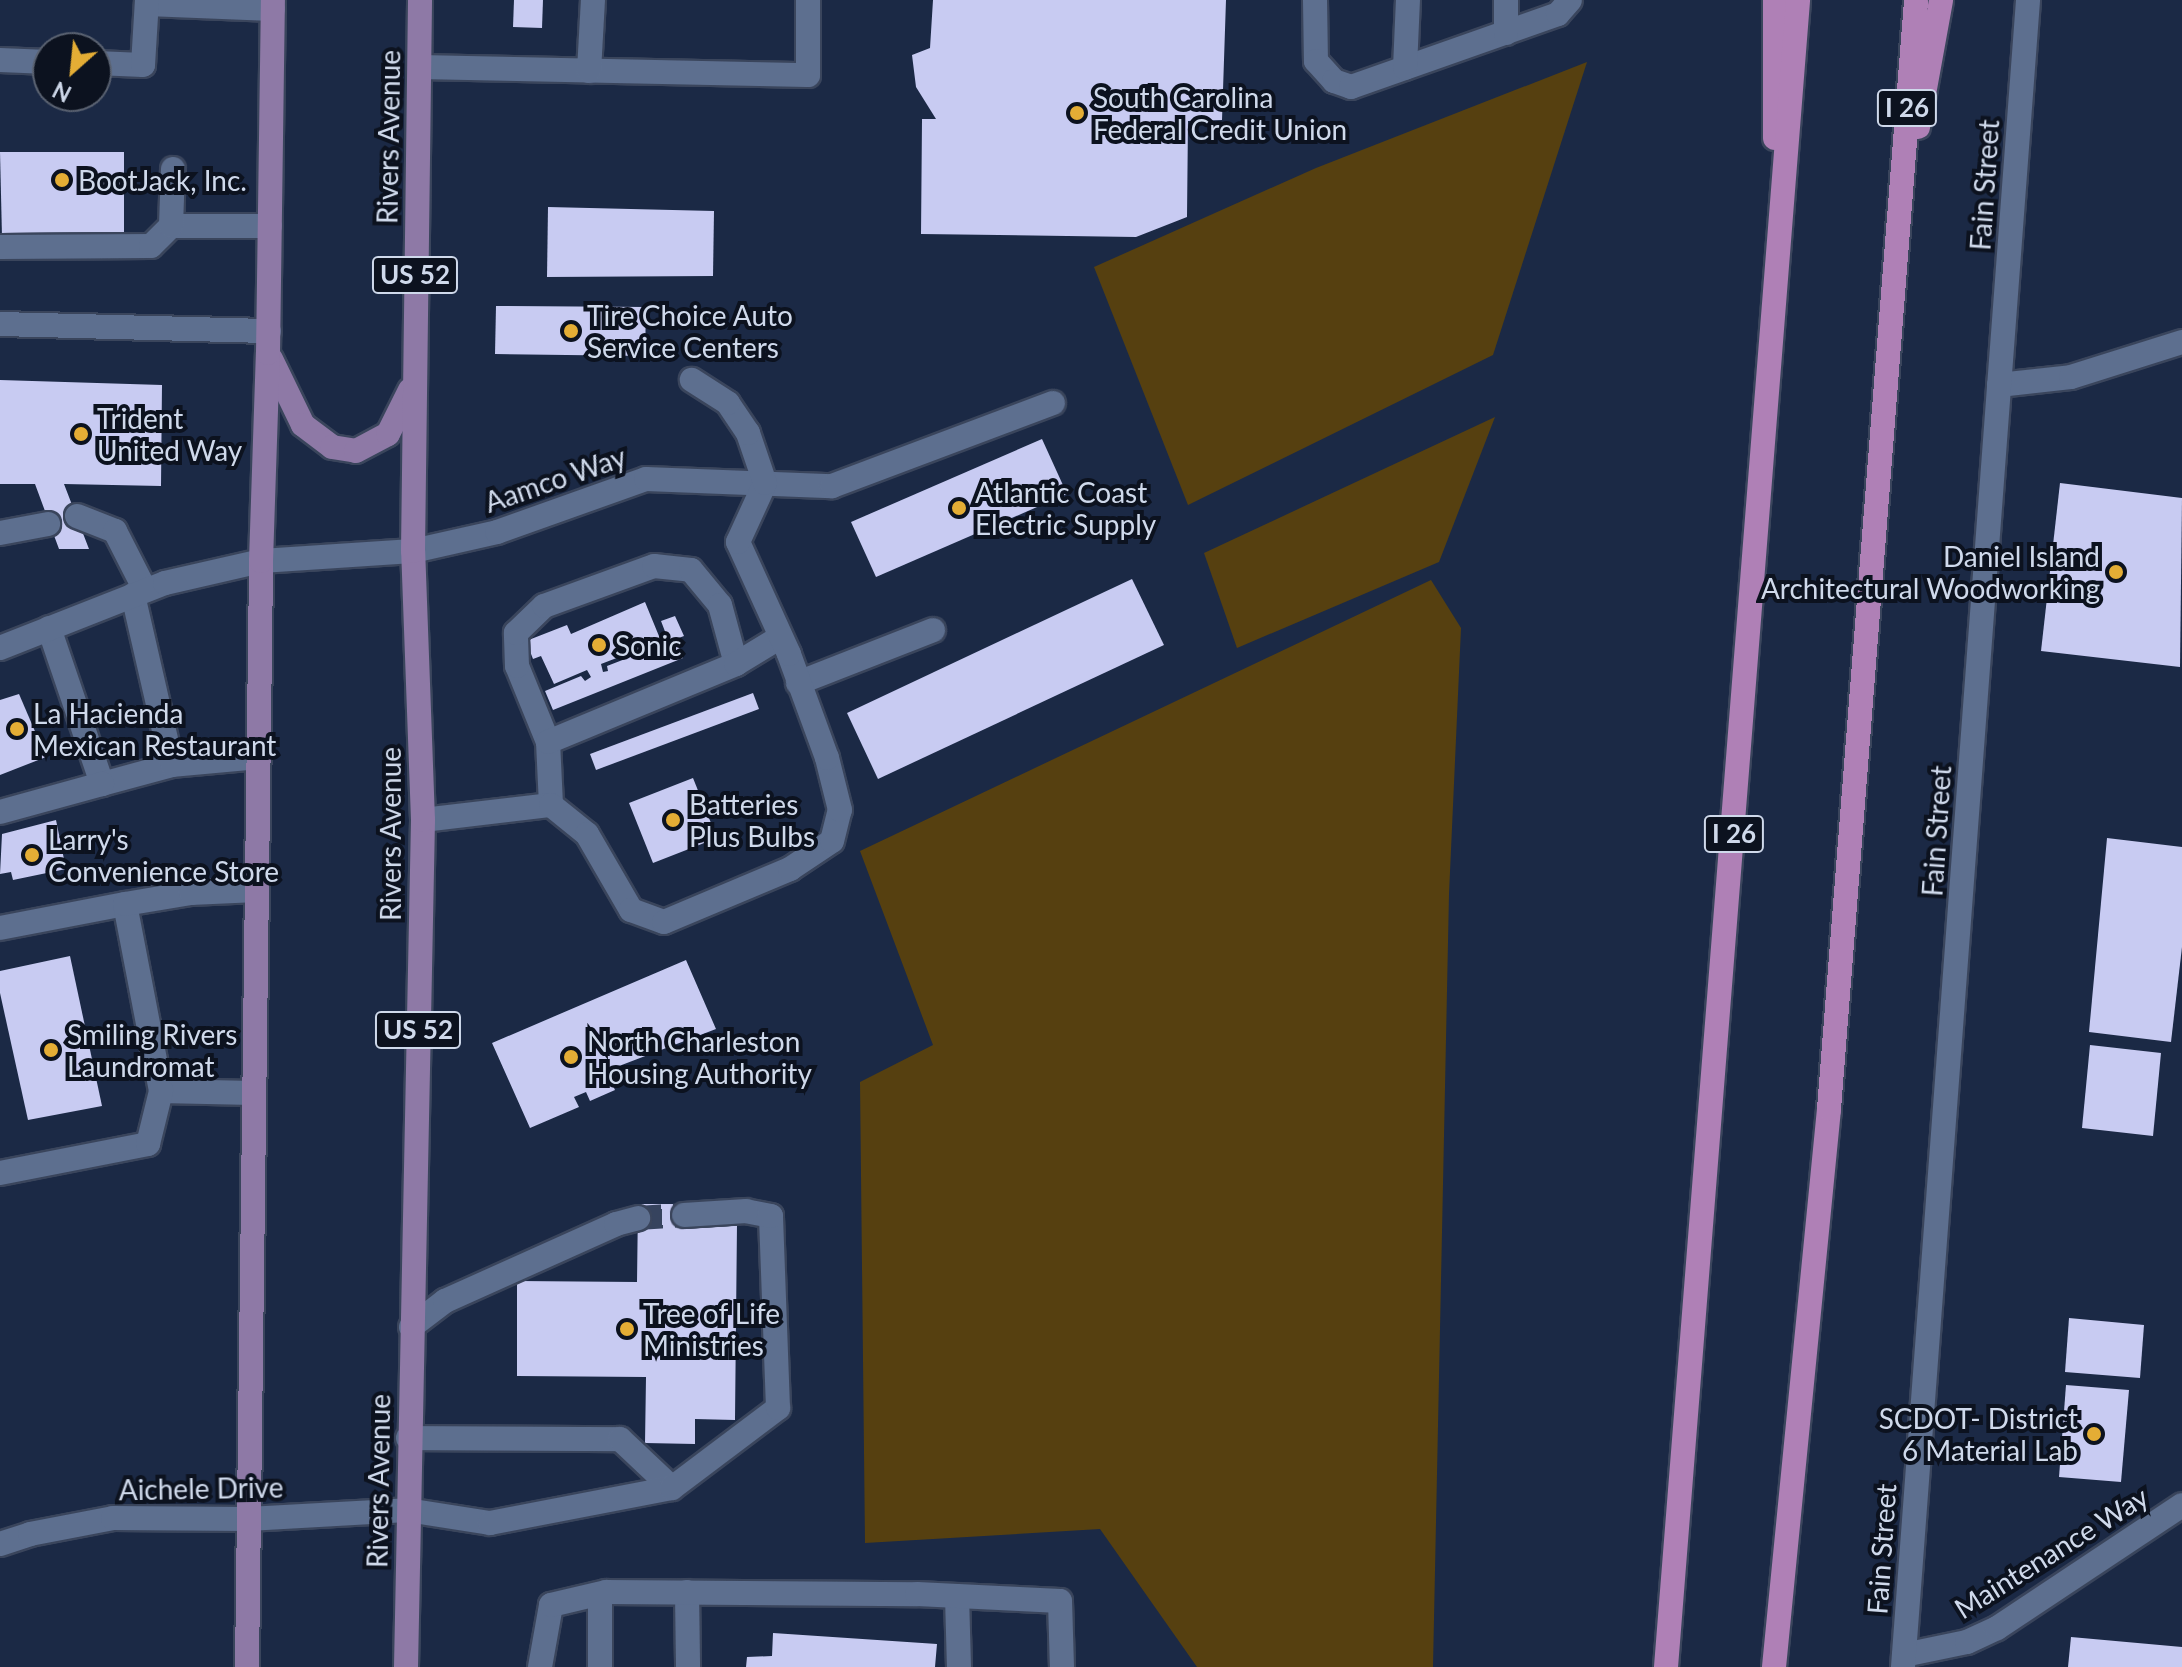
<!DOCTYPE html>
<style>
body{margin:0}
#map{position:relative;width:2182px;height:1667px;overflow:hidden;background:#1b2945;font-family:Lato,sans-serif}
div>[style]{position:absolute}
[style*='--x']{left:calc(var(--x)*1px);top:calc(var(--y)*1px);width:calc(var(--w)*1px);rotate:calc(var(--a)*1deg)}
.green>*{inset:0;background:#564010}
.building>*{inset:0;background:#c8cbf2}
.minor-tunnel>*{height:24px;margin-top:-12px;transform-origin:0;background:repeating-linear-gradient(90deg,#36435e 0 24px,transparent 0 36px)}
.roads{filter:drop-shadow(2px 0 #3a455c) drop-shadow(-2px 0 #3a455c) drop-shadow(0 2px #3a455c) drop-shadow(0 -2px #3a455c)}
.minor>*{height:24px;margin:-12px;padding:0 12px;transform-origin:12px;border-radius:12px;background:#5d6f8f}
.major>*{height:24px;margin:-12px;padding:0 12px;transform-origin:12px;border-radius:12px;background:#8e79a6}
.highway>*{height:24px;margin:-12px;padding:0 12px;transform-origin:12px;border-radius:12px;background:#af80b6}
.dots>*{width:22px;height:22px;translate:-50% -50%;box-sizing:border-box;border:4px solid #0c121f;border-radius:50%}
span{translate:-50% -50%;white-space:nowrap;text-align:center;line-height:1.15;-webkit-text-stroke:8px #0c121f;paint-order:stroke}
.shield-label span{padding:2px 6px;background:#0c121f;border:2px solid;border-radius:6px;-webkit-text-stroke-width:0}
.shield-label{font-size:26px;color:#cfd9eb;font-weight:700}
.poi-label{font-size:28px;color:#cfd9eb}
.left{translate:0 -50%;text-align:left}
.right{translate:-100% -50%;text-align:right}
.street-label{font-size:28px;color:#cfd9eb}
.north{position:absolute;left:32px;top:32px;width:80px;height:80px;box-sizing:border-box;background:#0c121f;border:2px solid #5a6271;border-radius:50%;rotate:207deg;font-size:22px;font-weight:700;line-height:32px;text-align:center;color:#cfd9eb}
.north::after{content:'';display:block;margin:auto;width:28px;height:36px;background:#e4ad35;clip-path:polygon(50% 0,100% 100%,50% 72%,0 100%)}
</style>
<div id="map">
<div class="green">
<div style="clip-path:polygon(1587px 62px,1493px 355px,1188px 505px,1094px 267px,1316px 168px)"></div>
<div style="clip-path:polygon(1495px 417px,1439px 562px,1237px 648px,1204px 553px)"></div>
<div style="clip-path:polygon(1431px 580px,1461px 628px,1449px 894px,1433px 1667px,1197px 1667px,1100px 1529px,865px 1543px,860px 1082px,933px 1045px,860px 851px)"></div>
</div>
<div class="building">
<div style="clip-path:polygon(514px 0,543px 0,542px 28px,513px 27px)"></div>
<div style="clip-path:polygon(933px 0,1226px 0,1222px 120px,1188px 121px,1187px 217px,1136px 237px,921px 234px,922px 119px,936px 119px,916px 87px,912px 55px,930px 48px)"></div>
<div style="clip-path:polygon(0 152px,124px 152px,124px 237px,2px 237px)"></div>
<div style="clip-path:polygon(548px 207px,714px 211px,713px 276px,547px 277px)"></div>
<div style="clip-path:polygon(496px 306px,646px 307px,645px 356px,495px 354px)"></div>
<div style="clip-path:polygon(0 380px,162px 385px,161px 486px,64px 484px,89px 549px,59px 549px,35px 484px,0 484px)"></div>
<div style="clip-path:polygon(1042px 439px,1067px 494px,876px 577px,851px 522px)"></div>
<div style="clip-path:polygon(2060px 483px,2182px 498px,2180px 667px,2041px 651px)"></div>
<div style="clip-path:polygon(1132px 579px,1164px 645px,878px 779px,847px 713px)"></div>
<div style="clip-path:polygon(645px 602px,661px 641px,601px 664px,603px 672px,608px 671px,607px 666px,669px 642px,661px 621px,675px 616px,684px 636px,676px 639px,683px 658px,553px 710px,545px 691px,581px 676px,585px 681px,591px 677px,587px 670px,554px 684px,541px 656px,533px 659px,526px 641px,567px 625px,571px 634px)"></div>
<div style="clip-path:polygon(753px 693px,759px 709px,596px 770px,590px 754px)"></div>
<div style="clip-path:polygon(19px 694px,46px 757px,0 775px,0 700px)"></div>
<div style="clip-path:polygon(693px 778px,717px 838px,653px 863px,629px 803px)"></div>
<div style="clip-path:polygon(56px 820px,66px 869px,13px 880px,11px 872px,0 874px,2px 834px)"></div>
<div style="clip-path:polygon(2107px 838px,2182px 847px,2182px 947px,2171px 1042px,2089px 1032px)"></div>
<div style="clip-path:polygon(70px 956px,102px 1106px,28px 1120px,0 993px,0 971px)"></div>
<div style="clip-path:polygon(686px 960px,716px 1029px,606px 1071px,615px 1090px,590px 1101px,586px 1092px,574px 1097px,579px 1107px,530px 1128px,492px 1043px)"></div>
<div style="clip-path:polygon(2090px 1045px,2161px 1053px,2153px 1136px,2082px 1128px)"></div>
<div style="clip-path:polygon(638px 1204px,684px 1204px,737px 1224px,735px 1420px,695px 1419px,695px 1444px,645px 1443px,646px 1377px,517px 1376px,517px 1281px,637px 1282px)"></div>
<div style="clip-path:polygon(2069px 1318px,2144px 1325px,2140px 1378px,2065px 1372px)"></div>
<div style="clip-path:polygon(2066px 1385px,2129px 1390px,2121px 1482px,2059px 1477px)"></div>
<div style="clip-path:polygon(773px 1633px,937px 1644px,935px 1667px,746px 1667px,747px 1657px,772px 1656px)"></div>
<div style="clip-path:polygon(2071px 1637px,2182px 1647px,2182px 1667px,2068px 1667px)"></div>
</div>
<div class="minor-tunnel">
<div style="--x:638;--y:1218;--w:46;--a:-3.7"></div>
</div>
<div class="roads">
<div class="minor">
<div style="--x:1315;--y:0;--w:61;--a:89.1"></div>
<div style="--x:1316;--y:61;--w:27;--a:48"></div>
<div style="--x:1334;--y:81;--w:18;--a:19"></div>
<div style="--x:1351;--y:87;--w:219;--a:-19.4"></div>
<div style="--x:1558;--y:14;--w:18;--a:-49"></div>
<div style="--x:147;--y:4;--w:126;--a:2.3"></div>
<div style="--x:1506;--y:33;--w:33;--a:-90"></div>
<div style="--x:0;--y:60;--w:48;--a:2.4"></div>
<div style="--x:96;--y:63;--w:47;--a:2.4"></div>
<div style="--x:143;--y:65;--w:65;--a:-86.5"></div>
<div style="--x:420;--y:67;--w:388;--a:1.2"></div>
<div style="--x:808;--y:75;--w:75;--a:-90"></div>
<div style="--x:1405;--y:68;--w:68;--a:-87.5"></div>
<div style="--x:589;--y:71;--w:71;--a:-86.8"></div>
<div style="--x:171;--y:226;--w:99;--a:0"></div>
<div style="--x:0;--y:247;--w:151;--a:-0.4"></div>
<div style="--x:151;--y:246;--w:28;--a:-45"></div>
<div style="--x:171;--y:226;--w:57;--a:-88"></div>
<div style="--x:0;--y:324;--w:269;--a:1.5"></div>
<div style="--x:1999;--y:385;--w:72;--a:-6.3"></div>
<div style="--x:2071;--y:377;--w:116;--a:-17.5"></div>
<div style="--x:77;--y:516;--w:41;--a:21.5"></div>
<div style="--x:115;--y:531;--w:66;--a:63"></div>
<div style="--x:0;--y:533;--w:49;--a:-10.6"></div>
<div style="--x:133;--y:595;--w:174;--a:77.1"></div>
<div style="--x:49;--y:628;--w:165;--a:71.2"></div>
<div style="--x:102;--y:784;--w:73;--a:-15.2"></div>
<div style="--x:172;--y:765;--w:86;--a:-5.3"></div>
<div style="--x:0;--y:648;--w:177;--a:-21.5"></div>
<div style="--x:165;--y:583;--w:98;--a:-12.9"></div>
<div style="--x:261;--y:561;--w:152;--a:-3.8"></div>
<div style="--x:413;--y:551;--w:86;--a:-12.7"></div>
<div style="--x:497;--y:532;--w:158;--a:-19.6"></div>
<div style="--x:646;--y:479;--w:186;--a:2.2"></div>
<div style="--x:832;--y:486;--w:236;--a:-20.6"></div>
<div style="--x:798;--y:683;--w:145;--a:-21.4"></div>
<div style="--x:548;--y:742;--w:82;--a:-112.2"></div>
<div style="--x:517;--y:666;--w:33;--a:-92"></div>
<div style="--x:516;--y:633;--w:39;--a:-44"></div>
<div style="--x:544;--y:606;--w:117;--a:-20"></div>
<div style="--x:654;--y:566;--w:37;--a:6"></div>
<div style="--x:691;--y:570;--w:45;--a:50.4"></div>
<div style="--x:720;--y:605;--w:61;--a:74.8"></div>
<div style="--x:551;--y:805;--w:63;--a:-92.7"></div>
<div style="--x:548;--y:742;--w:204;--a:-22.5"></div>
<div style="--x:736;--y:664;--w:50;--a:-31.2"></div>
<div style="--x:0;--y:812;--w:106;--a:-15.4"></div>
<div style="--x:423;--y:820;--w:129;--a:-6.7"></div>
<div style="--x:551;--y:805;--w:46;--a:38.9"></div>
<div style="--x:587;--y:834;--w:88;--a:59.9"></div>
<div style="--x:631;--y:910;--w:35;--a:20"></div>
<div style="--x:664;--y:922;--w:137;--a:-22.8"></div>
<div style="--x:790;--y:869;--w:50;--a:-33.7"></div>
<div style="--x:832;--y:841;--w:32;--a:-76"></div>
<div style="--x:840;--y:810;--w:54;--a:-104"></div>
<div style="--x:827;--y:758;--w:111;--a:-110.1"></div>
<div style="--x:789;--y:654;--w:123;--a:-114.5"></div>
<div style="--x:738;--y:542;--w:65;--a:-65.4"></div>
<div style="--x:765;--y:483;--w:53;--a:-108.8"></div>
<div style="--x:748;--y:433;--w:36;--a:-124"></div>
<div style="--x:728;--y:403;--w:43;--a:-147.4"></div>
<div style="--x:0;--y:928;--w:127;--a:-10.9"></div>
<div style="--x:253;--y:1093;--w:92;--a:-178.8"></div>
<div style="--x:161;--y:1091;--w:190;--a:-100.9"></div>
<div style="--x:125;--y:904;--w:67;--a:-9.5"></div>
<div style="--x:191;--y:893;--w:65;--a:-2.6"></div>
<div style="--x:0;--y:1173;--w:151;--a:-11.1"></div>
<div style="--x:148;--y:1144;--w:55;--a:-76.2"></div>
<div style="--x:411;--y:1327;--w:43;--a:-37.4"></div>
<div style="--x:445;--y:1301;--w:188;--a:-24.2"></div>
<div style="--x:616;--y:1224;--w:23;--a:-15"></div>
<div style="--x:408;--y:1438;--w:212;--a:0.3"></div>
<div style="--x:620;--y:1439;--w:71;--a:43.3"></div>
<div style="--x:0;--y:1544;--w:32;--a:-18"></div>
<div style="--x:30;--y:1534;--w:85;--a:-10.9"></div>
<div style="--x:113;--y:1518;--w:135;--a:0.4"></div>
<div style="--x:248;--y:1519;--w:159;--a:-3.2"></div>
<div style="--x:407;--y:1510;--w:84;--a:8.9"></div>
<div style="--x:490;--y:1523;--w:185;--a:-10.9"></div>
<div style="--x:672;--y:1488;--w:133;--a:-37"></div>
<div style="--x:778;--y:1408;--w:192;--a:-92.1"></div>
<div style="--x:771;--y:1216;--w:25;--a:-169"></div>
<div style="--x:746;--y:1211;--w:62;--a:176.3"></div>
<div style="--x:687;--y:1592;--w:75;--a:89.2"></div>
<div style="--x:957;--y:1596;--w:71;--a:88.4"></div>
<div style="--x:1904;--y:1655;--w:64;--a:-11.7"></div>
<div style="--x:1967;--y:1642;--w:33;--a:-25"></div>
<div style="--x:1997;--y:1628;--w:222;--a:-33.6"></div>
<div style="--x:540;--y:1667;--w:63;--a:-79.9"></div>
<div style="--x:551;--y:1605;--w:57;--a:-13.3"></div>
<div style="--x:606;--y:1592;--w:311;--a:0.4"></div>
<div style="--x:917;--y:1594;--w:143;--a:2.8"></div>
<div style="--x:1060;--y:1601;--w:66;--a:88.3"></div>
<div style="--x:600;--y:1667;--w:73;--a:-90"></div>
<div style="--x:1903;--y:1667;--w:1672;--a:-85.71"></div>
</div>
<div class="major">
<div style="--x:271;--y:359;--w:73;--a:64.1"></div>
<div style="--x:303;--y:425;--w:36;--a:37"></div>
<div style="--x:332;--y:447;--w:24;--a:9"></div>
<div style="--x:356;--y:451;--w:36;--a:-28"></div>
<div style="--x:388;--y:434;--w:49;--a:-63.4"></div>
<div style="--x:247;--y:1667;--w:1106;--a:-89.27"></div>
<div style="--x:261;--y:561;--w:208;--a:-88.1"></div>
<div style="--x:268;--y:353;--w:353;--a:-89.2"></div>
<div style="--x:406;--y:1667;--w:847;--a:-88.85"></div>
<div style="--x:423;--y:820;--w:269;--a:-92.1"></div>
<div style="--x:413;--y:551;--w:551;--a:-89.27"></div>
</div>
<div class="highway">
<div style="--x:1918;--y:127;--w:129;--a:-79.7"></div>
<div style="--x:1775;--y:138;--w:138;--a:-90"></div>
<div style="--x:1666;--y:1667;--w:1672;--a:-85.47"></div>
<div style="--x:1774;--y:1667;--w:561;--a:-84.37"></div>
<div style="--x:1829;--y:1109;--w:1112;--a:-85.51"></div>
</div>
</div>
<div class="dots">
<div style="left:1077px;top:113px;background:#e4ad35"></div>
<div style="left:62px;top:180px;background:#e4ad35"></div>
<div style="left:571px;top:331px;background:#e4ad35"></div>
<div style="left:81px;top:434px;background:#e4ad35"></div>
<div style="left:959px;top:508px;background:#e4ad35"></div>
<div style="left:2116px;top:572px;background:#e4ad35"></div>
<div style="left:599px;top:645px;background:#e4ad35"></div>
<div style="left:17px;top:729px;background:#e4ad35"></div>
<div style="left:673px;top:820px;background:#e4ad35"></div>
<div style="left:32px;top:855px;background:#e4ad35"></div>
<div style="left:51px;top:1050px;background:#e4ad35"></div>
<div style="left:571px;top:1057px;background:#e4ad35"></div>
<div style="left:627px;top:1329px;background:#e4ad35"></div>
<div style="left:2094px;top:1434px;background:#e4ad35"></div>
</div>
<div class="shield-label">
<span style="left:1907px;top:108px">I 26</span>
<span style="left:415px;top:275px">US 52</span>
<span style="left:1734px;top:834px">I 26</span>
<span style="left:418px;top:1030px">US 52</span>
</div>
<div class="poi-label">
<span class="left" style="left:1093px;top:113px">South Carolina<br>Federal Credit Union</span>
<span class="left" style="left:78px;top:180px">BootJack, Inc.</span>
<span class="left" style="left:587px;top:331px">Tire Choice Auto<br>Service Centers</span>
<span class="left" style="left:97px;top:434px">Trident<br>United Way</span>
<span class="left" style="left:975px;top:508px">Atlantic Coast<br>Electric Supply</span>
<span class="right" style="left:2100px;top:572px">Daniel Island<br>Architectural Woodworking</span>
<span class="left" style="left:615px;top:645px">Sonic</span>
<span class="left" style="left:33px;top:729px">La Hacienda<br>Mexican Restaurant</span>
<span class="left" style="left:689px;top:820px">Batteries<br>Plus Bulbs</span>
<span class="left" style="left:48px;top:855px">Larry's<br>Convenience Store</span>
<span class="left" style="left:67px;top:1050px">Smiling Rivers<br>Laundromat</span>
<span class="left" style="left:587px;top:1057px">North Charleston<br>Housing Authority</span>
<span class="left" style="left:643px;top:1329px">Tree of Life<br>Ministries</span>
<span class="right" style="left:2078px;top:1434px">SCDOT- District<br>6 Material Lab</span>
</div>
<div class="street-label">
<span style="left:388px;top:137px;rotate:-89deg">Rivers Avenue</span>
<span style="left:1984px;top:185px;rotate:-86deg">Fain Street</span>
<span style="left:555px;top:479px;rotate:-19deg">Aamco Way</span>
<span style="left:1936px;top:831px;rotate:-86deg">Fain Street</span>
<span style="left:390px;top:834px;rotate:-90deg">Rivers Avenue</span>
<span style="left:378px;top:1481px;rotate:-89deg">Rivers Avenue</span>
<span style="left:201px;top:1488px;rotate:-1deg">Aichele Drive</span>
<span style="left:1881px;top:1549px;rotate:-86deg">Fain Street</span>
<span style="left:2051px;top:1552px;rotate:-32deg">Maintenance Way</span>
</div>
<div class="north">N</div>
</div>
